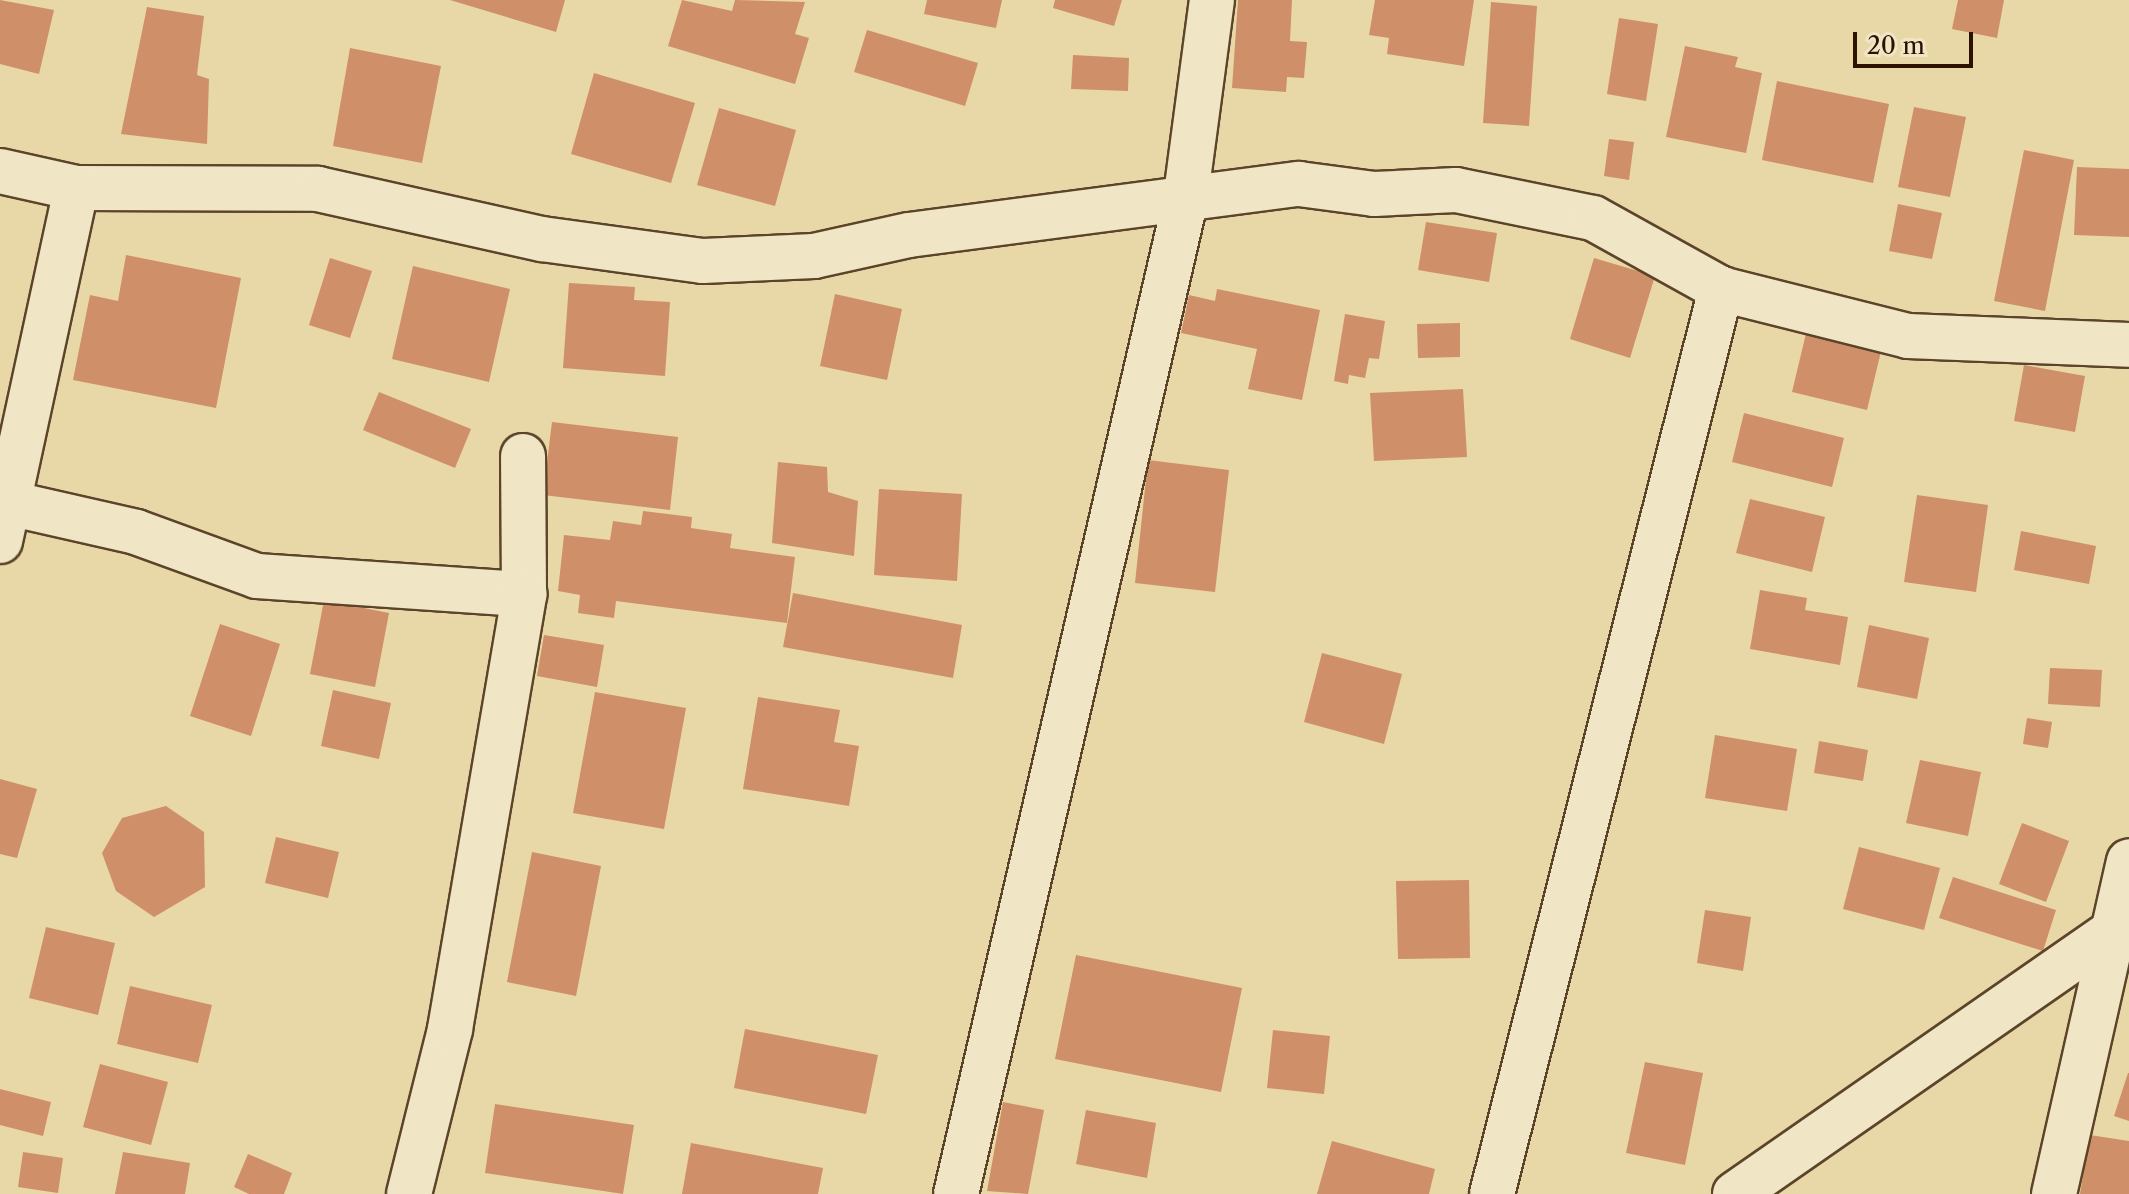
<!DOCTYPE html>
<style>
body{margin:0}
#map{position:relative;width:2129px;height:1194px;overflow:hidden;background:#e8d8a7;font-family:"Libre Caslon Text",serif}
div>[style]{position:absolute}
[style*='--x']{left:calc(var(--x)*1px);top:calc(var(--y)*1px);width:calc(var(--w)*1px);rotate:calc(var(--a)*1deg)}
.building>*{inset:0;background:#cf8f69}
.roads{filter:drop-shadow(2px 0 #5c442a) drop-shadow(-2px 0 #5c442a) drop-shadow(0 2px #5c442a) drop-shadow(0 -2px #5c442a)}
.street>*{height:44px;margin:-22px;padding:0 22px;transform-origin:22px;border-radius:22px;background:#f0e6c6}
span{translate:-50% -50%;white-space:nowrap;text-align:center;line-height:1.15;-webkit-text-stroke:6px #f0e6c6;paint-order:stroke}
.scale{position:absolute;left:1853px;top:32px;width:120px;height:36px;box-sizing:border-box;border:4px solid #2d1200;border-top:0;padding-left:10px;font-size:24px;line-height:28px;white-space:nowrap;color:#2d1200;-webkit-text-stroke:6px #f0e6c6;paint-order:stroke}
</style>
<div id="map">
<div class="building">
<div style="clip-path:polygon(0 0,54px 10px,39px 74px,0 64px)"></div>
<div style="clip-path:polygon(450px 0,565px 0,556px 32px)"></div>
<div style="clip-path:polygon(682px 0,732px 11px,735px 0,805px 2px,795px 34px,809px 38px,795px 84px,668px 46px)"></div>
<div style="clip-path:polygon(927px 0,1002px 0,996px 28px,924px 14px)"></div>
<div style="clip-path:polygon(1055px 0,1122px 0,1114px 26px,1053px 8px)"></div>
<div style="clip-path:polygon(1238px 0,1292px 0,1290px 41px,1307px 42px,1304px 78px,1287px 77px,1286px 92px,1232px 88px)"></div>
<div style="clip-path:polygon(1375px 0,1474px 0,1464px 66px,1387px 54px,1389px 38px,1369px 35px)"></div>
<div style="clip-path:polygon(1958px 0,2004px 0,1997px 38px,1952px 29px)"></div>
<div style="clip-path:polygon(1491px 2px,1537px 6px,1529px 126px,1483px 123px)"></div>
<div style="clip-path:polygon(147px 7px,204px 16px,197px 75px,209px 79px,207px 144px,121px 134px)"></div>
<div style="clip-path:polygon(1619px 18px,1658px 24px,1646px 101px,1607px 94px)"></div>
<div style="clip-path:polygon(867px 30px,978px 63px,965px 106px,854px 72px)"></div>
<div style="clip-path:polygon(1685px 46px,1738px 57px,1735px 67px,1762px 73px,1746px 153px,1666px 137px)"></div>
<div style="clip-path:polygon(350px 48px,441px 66px,422px 163px,333px 146px)"></div>
<div style="clip-path:polygon(1073px 55px,1129px 58px,1128px 91px,1071px 89px)"></div>
<div style="clip-path:polygon(594px 73px,695px 103px,671px 183px,571px 154px)"></div>
<div style="clip-path:polygon(1777px 81px,1889px 104px,1873px 183px,1762px 160px)"></div>
<div style="clip-path:polygon(1914px 107px,1966px 117px,1950px 197px,1898px 187px)"></div>
<div style="clip-path:polygon(719px 108px,796px 130px,775px 206px,697px 185px)"></div>
<div style="clip-path:polygon(1609px 139px,1634px 142px,1629px 180px,1604px 176px)"></div>
<div style="clip-path:polygon(2024px 150px,2074px 160px,2045px 311px,1994px 301px)"></div>
<div style="clip-path:polygon(2077px 167px,2129px 169px,2129px 237px,2074px 235px)"></div>
<div style="clip-path:polygon(1898px 204px,1942px 213px,1932px 259px,1889px 251px)"></div>
<div style="clip-path:polygon(1426px 222px,1497px 233px,1489px 282px,1418px 270px)"></div>
<div style="clip-path:polygon(126px 255px,241px 278px,216px 408px,73px 380px,90px 295px,118px 301px)"></div>
<div style="clip-path:polygon(330px 258px,372px 271px,350px 338px,309px 325px)"></div>
<div style="clip-path:polygon(1594px 258px,1655px 276px,1630px 358px,1570px 339px)"></div>
<div style="clip-path:polygon(413px 266px,510px 289px,489px 382px,392px 359px)"></div>
<div style="clip-path:polygon(569px 283px,635px 287px,634px 300px,670px 302px,665px 376px,563px 368px)"></div>
<div style="clip-path:polygon(1217px 289px,1320px 310px,1302px 400px,1248px 389px,1257px 349px,1181px 333px,1189px 295px,1215px 301px)"></div>
<div style="clip-path:polygon(835px 294px,902px 309px,887px 380px,820px 366px)"></div>
<div style="clip-path:polygon(1345px 314px,1385px 321px,1379px 359px,1369px 358px,1365px 378px,1349px 375px,1348px 384px,1334px 381px)"></div>
<div style="clip-path:polygon(1460px 323px,1460px 357px,1418px 358px,1417px 324px)"></div>
<div style="clip-path:polygon(1808px 325px,1883px 343px,1867px 410px,1792px 392px)"></div>
<div style="clip-path:polygon(2024px 365px,2085px 376px,2075px 432px,2014px 421px)"></div>
<div style="clip-path:polygon(1463px 389px,1467px 457px,1374px 461px,1370px 393px)"></div>
<div style="clip-path:polygon(379px 392px,471px 429px,455px 468px,363px 430px)"></div>
<div style="clip-path:polygon(1744px 413px,1844px 438px,1832px 487px,1732px 462px)"></div>
<div style="clip-path:polygon(552px 422px,678px 437px,670px 510px,543px 495px)"></div>
<div style="clip-path:polygon(1148px 460px,1229px 470px,1215px 592px,1135px 583px)"></div>
<div style="clip-path:polygon(778px 462px,827px 467px,828px 492px,858px 501px,854px 556px,772px 543px)"></div>
<div style="clip-path:polygon(879px 489px,962px 494px,957px 581px,874px 575px)"></div>
<div style="clip-path:polygon(1917px 495px,1988px 505px,1976px 592px,1904px 582px)"></div>
<div style="clip-path:polygon(1750px 499px,1825px 517px,1812px 572px,1736px 553px)"></div>
<div style="clip-path:polygon(643px 511px,692px 517px,691px 528px,732px 534px,730px 548px,795px 557px,787px 623px,616px 601px,614px 618px,578px 613px,580px 595px,558px 591px,564px 535px,610px 540px,613px 521px,641px 525px)"></div>
<div style="clip-path:polygon(2021px 531px,2096px 546px,2089px 584px,2014px 570px)"></div>
<div style="clip-path:polygon(1760px 590px,1807px 598px,1805px 610px,1848px 617px,1840px 665px,1750px 649px)"></div>
<div style="clip-path:polygon(793px 593px,962px 625px,953px 678px,783px 647px)"></div>
<div style="clip-path:polygon(324px 600px,389px 613px,375px 687px,310px 674px)"></div>
<div style="clip-path:polygon(220px 624px,280px 644px,251px 736px,190px 716px)"></div>
<div style="clip-path:polygon(1869px 625px,1929px 638px,1917px 699px,1857px 687px)"></div>
<div style="clip-path:polygon(544px 635px,604px 645px,597px 687px,537px 676px)"></div>
<div style="clip-path:polygon(1322px 653px,1402px 674px,1384px 744px,1304px 722px)"></div>
<div style="clip-path:polygon(2050px 668px,2102px 670px,2100px 707px,2048px 704px)"></div>
<div style="clip-path:polygon(333px 690px,391px 703px,379px 759px,321px 746px)"></div>
<div style="clip-path:polygon(595px 692px,686px 708px,664px 829px,573px 813px)"></div>
<div style="clip-path:polygon(758px 697px,840px 710px,834px 742px,859px 746px,849px 806px,743px 789px)"></div>
<div style="clip-path:polygon(2027px 718px,2052px 722px,2048px 748px,2023px 744px)"></div>
<div style="clip-path:polygon(1715px 735px,1797px 749px,1787px 811px,1705px 798px)"></div>
<div style="clip-path:polygon(1819px 741px,1868px 750px,1863px 781px,1814px 773px)"></div>
<div style="clip-path:polygon(1920px 760px,1981px 772px,1968px 836px,1906px 823px)"></div>
<div style="clip-path:polygon(0 779px,37px 789px,17px 858px,0 854px)"></div>
<div style="clip-path:polygon(166px 806px,204px 832px,205px 887px,154px 917px,116px 891px,102px 853px,122px 818px)"></div>
<div style="clip-path:polygon(2022px 823px,2069px 841px,2046px 902px,1999px 884px)"></div>
<div style="clip-path:polygon(276px 837px,339px 852px,328px 898px,265px 883px)"></div>
<div style="clip-path:polygon(1859px 847px,1940px 868px,1924px 930px,1843px 909px)"></div>
<div style="clip-path:polygon(532px 852px,601px 866px,576px 996px,507px 982px)"></div>
<div style="clip-path:polygon(1953px 877px,2056px 910px,2043px 951px,1939px 918px)"></div>
<div style="clip-path:polygon(1469px 880px,1470px 958px,1398px 959px,1396px 881px)"></div>
<div style="clip-path:polygon(1705px 910px,1751px 917px,1743px 971px,1697px 963px)"></div>
<div style="clip-path:polygon(46px 927px,115px 943px,98px 1015px,29px 998px)"></div>
<div style="clip-path:polygon(1076px 955px,1242px 988px,1221px 1092px,1055px 1059px)"></div>
<div style="clip-path:polygon(130px 986px,212px 1005px,198px 1063px,117px 1044px)"></div>
<div style="clip-path:polygon(745px 1029px,878px 1055px,866px 1114px,734px 1088px)"></div>
<div style="clip-path:polygon(1273px 1030px,1330px 1036px,1324px 1094px,1267px 1088px)"></div>
<div style="clip-path:polygon(1645px 1062px,1703px 1073px,1685px 1165px,1626px 1153px)"></div>
<div style="clip-path:polygon(100px 1064px,168px 1082px,151px 1145px,83px 1127px)"></div>
<div style="clip-path:polygon(2128px 1073px,2129px 1073px,2129px 1121px,2114px 1116px)"></div>
<div style="clip-path:polygon(0 1089px,51px 1102px,43px 1136px,0 1125px)"></div>
<div style="clip-path:polygon(1003px 1102px,1044px 1110px,1028px 1194px,987px 1191px)"></div>
<div style="clip-path:polygon(495px 1104px,634px 1125px,623px 1194px,485px 1173px)"></div>
<div style="clip-path:polygon(1086px 1110px,1156px 1123px,1147px 1178px,1076px 1164px)"></div>
<div style="clip-path:polygon(2090px 1135px,2129px 1141px,2129px 1194px,2080px 1194px)"></div>
<div style="clip-path:polygon(1332px 1141px,1435px 1169px,1429px 1194px,1317px 1194px)"></div>
<div style="clip-path:polygon(691px 1143px,823px 1168px,818px 1194px,682px 1194px)"></div>
<div style="clip-path:polygon(23px 1152px,63px 1158px,58px 1193px,18px 1187px)"></div>
<div style="clip-path:polygon(123px 1152px,190px 1163px,185px 1194px,115px 1194px)"></div>
<div style="clip-path:polygon(248px 1154px,292px 1173px,284px 1194px,249px 1194px,234px 1187px)"></div>
</div>
<div class="roads">
<div class="street">
<div style="--x:0;--y:171;--w:78;--a:12.6"></div>
<div style="--x:76;--y:188;--w:242;--a:0.2"></div>
<div style="--x:318;--y:189;--w:230;--a:12.6"></div>
<div style="--x:542;--y:239;--w:162;--a:7.8"></div>
<div style="--x:703;--y:261;--w:111;--a:-2.6"></div>
<div style="--x:814;--y:256;--w:97;--a:-12.5"></div>
<div style="--x:909;--y:235;--w:393;--a:-7.5"></div>
<div style="--x:1299;--y:184;--w:76;--a:7.6"></div>
<div style="--x:1374;--y:194;--w:82;--a:-2.8"></div>
<div style="--x:1456;--y:190;--w:140;--a:11.6"></div>
<div style="--x:1593;--y:218;--w:146;--a:29"></div>
<div style="--x:1721;--y:289;--w:193;--a:14.1"></div>
<div style="--x:1908;--y:336;--w:221;--a:2.3"></div>
<div style="--x:0;--y:501;--w:139;--a:12.8"></div>
<div style="--x:136;--y:532;--w:129;--a:20"></div>
<div style="--x:257;--y:576;--w:268;--a:3.9"></div>
<div style="--x:524;--y:594;--w:138;--a:-90.4"></div>
<div style="--x:0;--y:541;--w:361;--a:-77.8"></div>
<div style="--x:409;--y:1194;--w:170;--a:-76"></div>
<div style="--x:450;--y:1029;--w:441;--a:-80.3"></div>
<div style="--x:956;--y:1194;--w:1018;--a:-77"></div>
<div style="--x:1185;--y:202;--w:204;--a:-82.4"></div>
<div style="--x:1492;--y:1194;--w:934;--a:-75.8"></div>
<div style="--x:1735;--y:1194;--w:480;--a:-34.8"></div>
<div style="--x:2054;--y:1194;--w:341;--a:-77.3"></div>
</div>
</div>
<div class="scale">20 m</div>
</div>
